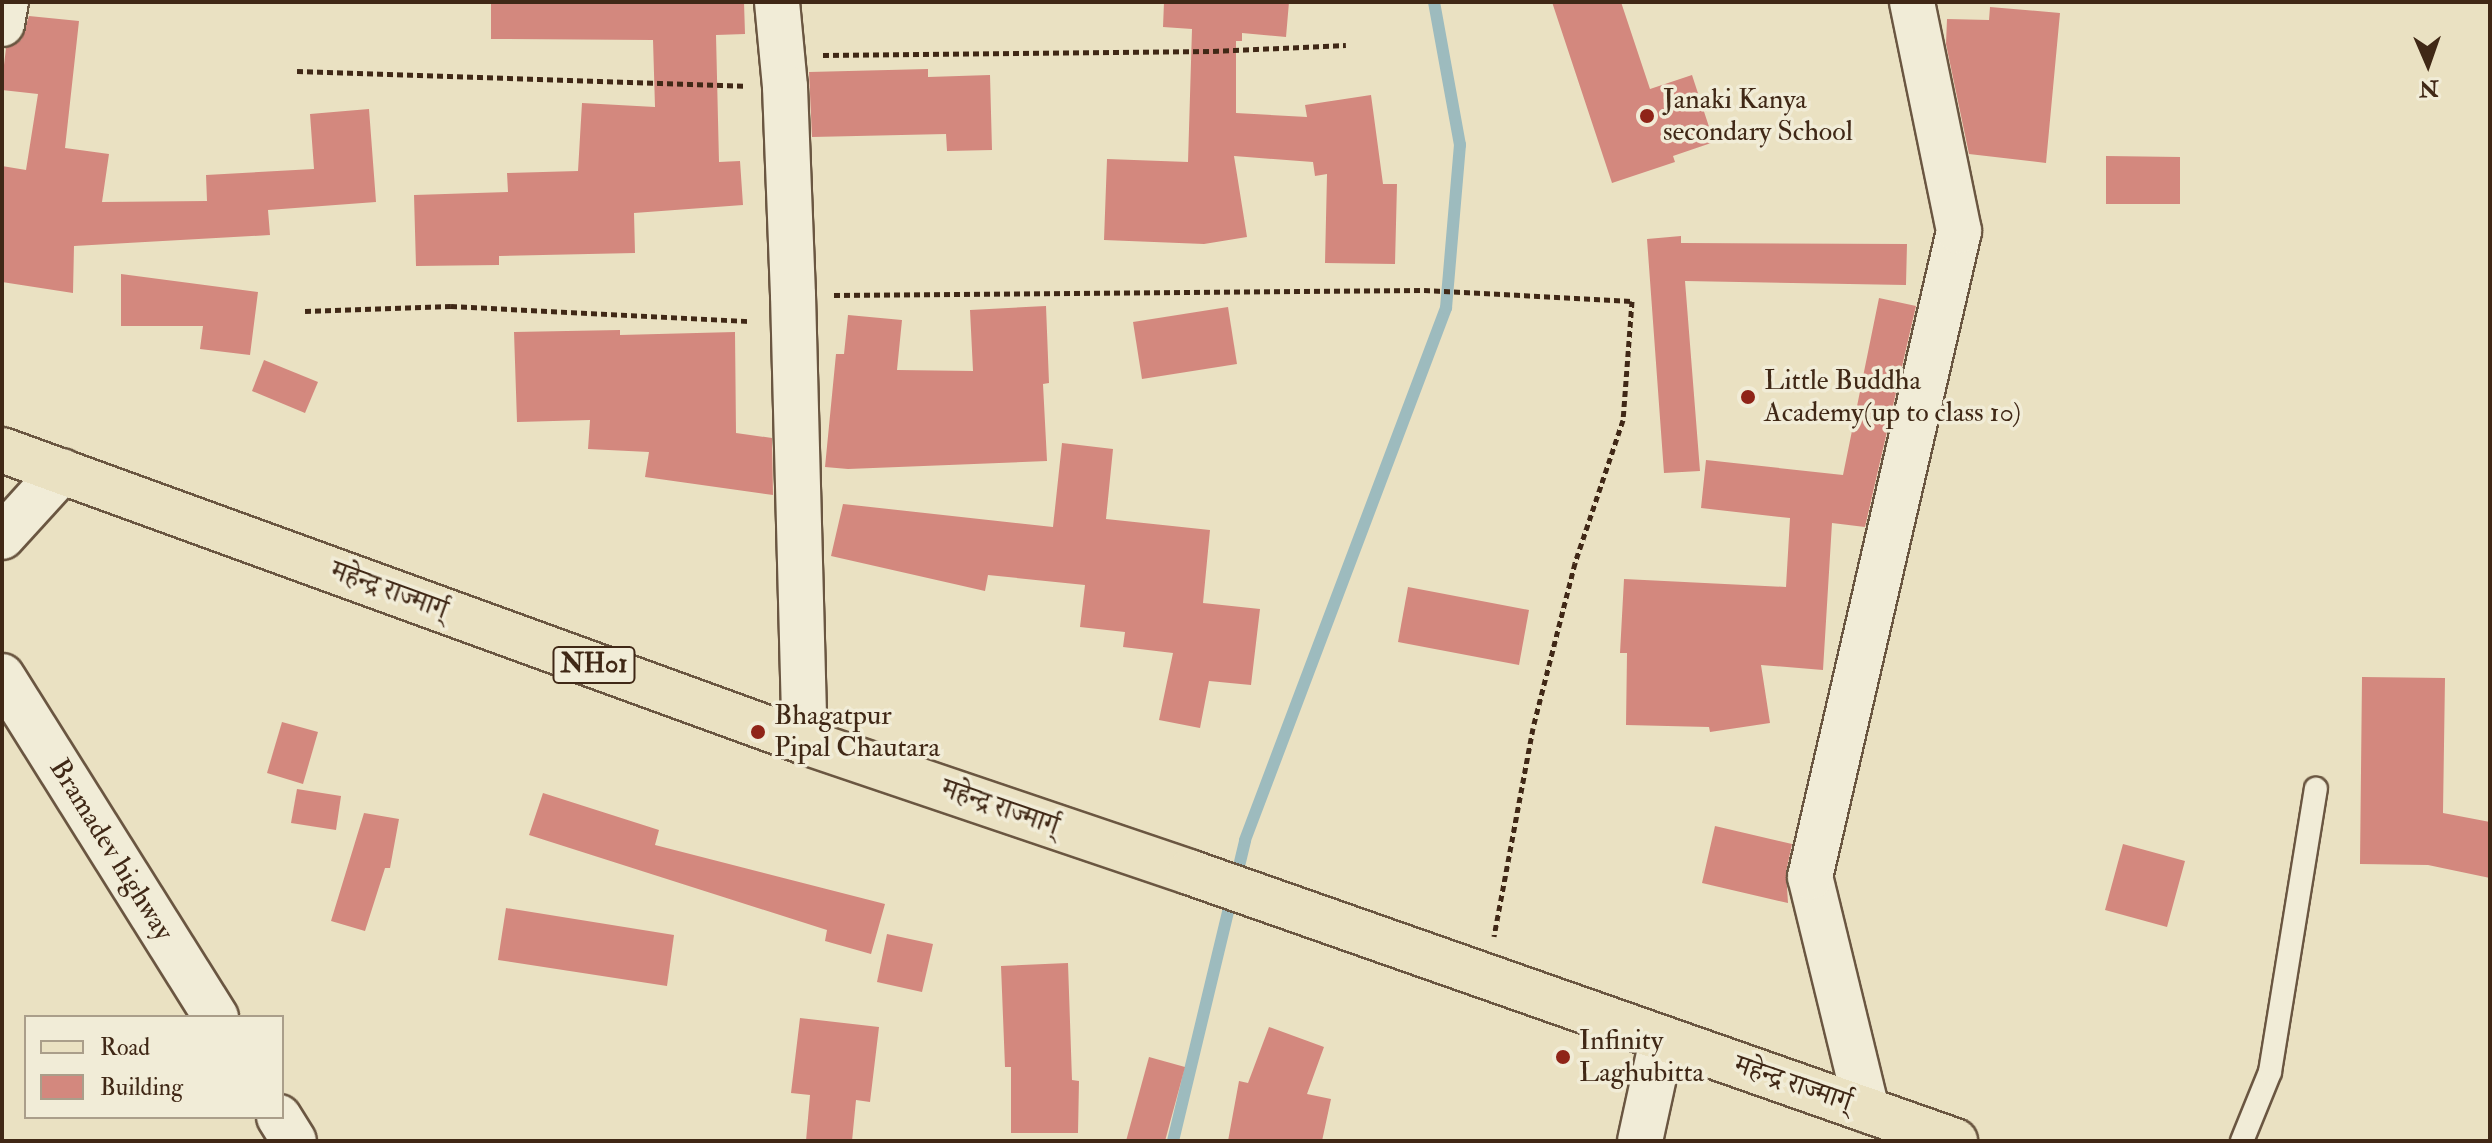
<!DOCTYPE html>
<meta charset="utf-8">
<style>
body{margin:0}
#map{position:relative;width:2492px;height:1143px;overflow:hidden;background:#eae1c2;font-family:"IM FELL Double Pica","Noto Serif Devanagari",serif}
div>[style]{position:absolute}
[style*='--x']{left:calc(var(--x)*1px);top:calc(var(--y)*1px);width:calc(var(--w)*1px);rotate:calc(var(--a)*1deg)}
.stream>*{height:12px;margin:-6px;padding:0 6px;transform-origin:6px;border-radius:6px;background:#9dbbbe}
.building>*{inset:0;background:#d3887e}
.path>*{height:5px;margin-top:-2.5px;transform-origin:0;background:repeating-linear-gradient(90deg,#402816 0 6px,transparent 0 10px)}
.roads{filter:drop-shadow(2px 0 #6a5641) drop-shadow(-2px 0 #6a5641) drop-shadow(0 2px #6a5641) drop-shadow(0 -2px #6a5641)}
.lane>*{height:22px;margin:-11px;padding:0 11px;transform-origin:11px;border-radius:11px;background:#f1ecd7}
.street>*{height:44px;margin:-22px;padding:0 22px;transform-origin:22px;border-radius:22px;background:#f1ecd7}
.secondary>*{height:44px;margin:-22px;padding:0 22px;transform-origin:22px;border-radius:22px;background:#f1ecd7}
.primary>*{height:44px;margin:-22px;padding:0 22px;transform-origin:22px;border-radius:22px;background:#eae1c2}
.highway>*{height:44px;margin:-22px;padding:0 22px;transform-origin:22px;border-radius:22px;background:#eae1c2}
.dots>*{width:22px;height:22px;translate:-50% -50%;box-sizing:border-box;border:4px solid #f1ecd7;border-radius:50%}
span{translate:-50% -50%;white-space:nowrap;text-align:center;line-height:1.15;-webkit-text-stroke:7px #f1ecd7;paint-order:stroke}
.shield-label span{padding:2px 6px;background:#f1ecd7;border:2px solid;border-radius:6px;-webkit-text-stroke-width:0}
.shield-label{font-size:26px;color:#402816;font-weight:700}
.poi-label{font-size:28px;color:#402816}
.left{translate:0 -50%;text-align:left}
.street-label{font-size:28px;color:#402816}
.frame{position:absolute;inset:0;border:4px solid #402816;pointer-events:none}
.legend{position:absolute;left:24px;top:1015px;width:260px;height:104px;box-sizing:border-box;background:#f1ecd7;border:2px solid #aa9e8a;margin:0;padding:10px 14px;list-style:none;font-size:24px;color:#402816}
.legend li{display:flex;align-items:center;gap:16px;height:40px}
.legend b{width:40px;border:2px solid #aa9e8a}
.north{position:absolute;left:2388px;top:24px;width:80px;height:80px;-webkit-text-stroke:6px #f1ecd7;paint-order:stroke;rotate:178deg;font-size:22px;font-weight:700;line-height:32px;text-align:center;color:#402816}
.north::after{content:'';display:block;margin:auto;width:28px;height:36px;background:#402816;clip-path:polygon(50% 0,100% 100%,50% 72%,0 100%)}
</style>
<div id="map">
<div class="stream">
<div style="--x:1173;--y:1141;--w:309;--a:-76.5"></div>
<div style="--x:1245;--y:840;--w:569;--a:-69.3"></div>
<div style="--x:1446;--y:308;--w:164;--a:-85.1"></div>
<div style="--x:1460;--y:145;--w:145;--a:-100.3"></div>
</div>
<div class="building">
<div style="clip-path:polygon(491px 2px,744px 2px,745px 34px,716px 35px,719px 162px,740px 161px,743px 205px,634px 213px,635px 253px,499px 256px,499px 265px,416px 266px,414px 195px,508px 192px,507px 173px,578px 171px,582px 103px,655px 107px,653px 40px,491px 39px)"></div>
<div style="clip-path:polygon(1164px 2px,1289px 2px,1286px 37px,1242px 33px,1242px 41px,1236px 41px,1236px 113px,1307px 117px,1305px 105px,1371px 95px,1383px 184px,1397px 184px,1395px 264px,1325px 263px,1327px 174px,1315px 176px,1313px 162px,1234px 156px,1247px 237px,1204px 244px,1104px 240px,1107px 159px,1188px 162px,1192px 29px,1163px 27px)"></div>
<div style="clip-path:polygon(1552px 2px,1621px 2px,1650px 89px,1692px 75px,1714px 142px,1673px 156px,1675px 162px,1612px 183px)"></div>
<div style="clip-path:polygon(1990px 7px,2060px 13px,2046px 163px,1969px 154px,1946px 44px,1947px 19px,1989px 20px)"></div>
<div style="clip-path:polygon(29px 16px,79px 21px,65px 148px,109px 154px,102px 202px,207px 201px,206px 175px,314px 169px,310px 114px,369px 109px,376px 202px,268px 210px,270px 235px,74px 246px,73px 293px,2px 282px,2px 166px,26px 170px,38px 94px,2px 90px,2px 82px,6px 48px,21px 40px)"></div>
<div style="clip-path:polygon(928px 69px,928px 77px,990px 75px,992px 150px,947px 151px,946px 134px,812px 137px,809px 72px)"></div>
<div style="clip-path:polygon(2106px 156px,2180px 157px,2180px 204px,2106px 204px)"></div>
<div style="clip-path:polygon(1681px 236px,1681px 243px,1907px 244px,1906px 285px,1685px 281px,1700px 471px,1664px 473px,1647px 239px)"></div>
<div style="clip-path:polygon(121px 274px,258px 292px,250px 355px,200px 349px,203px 326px,121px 326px)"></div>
<div style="clip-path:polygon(1879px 298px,1916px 306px,1865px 527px,1832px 523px,1823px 670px,1761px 665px,1770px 723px,1710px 732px,1709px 727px,1626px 725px,1627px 653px,1620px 653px,1624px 579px,1786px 587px,1790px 518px,1701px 508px,1706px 460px,1843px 475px)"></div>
<div style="clip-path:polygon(1046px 306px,1049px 383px,1043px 384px,1047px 461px,848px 469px,825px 467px,836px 354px,844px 354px,848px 315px,902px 320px,897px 370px,973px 371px,970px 310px)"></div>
<div style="clip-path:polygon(1228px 307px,1237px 364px,1142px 379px,1133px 322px)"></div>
<div style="clip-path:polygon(620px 330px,620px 335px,735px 332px,736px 433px,772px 438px,773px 495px,645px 477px,649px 452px,588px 449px,590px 420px,517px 422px,514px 332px)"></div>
<div style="clip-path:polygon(264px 360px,318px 382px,305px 413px,252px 391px)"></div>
<div style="clip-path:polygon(1062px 443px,1113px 449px,1106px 519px,1210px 530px,1203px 603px,1260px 609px,1251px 685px,1209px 681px,1200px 728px,1159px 720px,1173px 653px,1123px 647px,1125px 632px,1080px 627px,1085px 585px,988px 575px,985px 591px,831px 556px,843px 504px,1053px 527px)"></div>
<div style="clip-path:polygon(1408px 587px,1529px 610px,1519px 665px,1398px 642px)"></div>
<div style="clip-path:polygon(2362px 677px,2445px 678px,2443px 813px,2490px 822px,2490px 878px,2428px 865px,2360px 864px)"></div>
<div style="clip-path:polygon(282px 722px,318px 732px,303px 784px,267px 773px)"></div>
<div style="clip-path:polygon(297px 789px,341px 796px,336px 830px,291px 823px)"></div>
<div style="clip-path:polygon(543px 793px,659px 830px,655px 845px,885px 904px,871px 954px,825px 941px,827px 930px,529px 835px)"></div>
<div style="clip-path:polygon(364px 813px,399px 819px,390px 868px,385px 868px,365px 931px,331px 921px)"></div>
<div style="clip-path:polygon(1715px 826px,1792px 844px,1786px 872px,1788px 903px,1702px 883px)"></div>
<div style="clip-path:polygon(2123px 844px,2185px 861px,2167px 927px,2105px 910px)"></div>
<div style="clip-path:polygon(506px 908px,674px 935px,667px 986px,498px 960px)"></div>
<div style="clip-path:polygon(887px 934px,933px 944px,922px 992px,877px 982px)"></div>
<div style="clip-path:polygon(1068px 963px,1072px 1080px,1079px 1081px,1078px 1133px,1011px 1133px,1011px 1067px,1005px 1067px,1001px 966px)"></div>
<div style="clip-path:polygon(800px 1018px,879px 1027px,870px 1102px,856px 1100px,852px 1141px,806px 1141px,810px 1095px,791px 1093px)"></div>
<div style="clip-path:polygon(1269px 1027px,1324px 1047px,1307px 1094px,1331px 1099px,1322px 1141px,1228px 1141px,1239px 1081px,1248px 1083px)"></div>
<div style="clip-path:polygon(1149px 1057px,1185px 1067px,1165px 1141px,1126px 1141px)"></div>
</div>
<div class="path">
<div style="--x:823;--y:55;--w:390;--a:-0.6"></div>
<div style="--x:1213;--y:51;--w:133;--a:-2.6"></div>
<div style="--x:297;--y:71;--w:447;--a:1.9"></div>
<div style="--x:834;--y:295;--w:590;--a:-0.49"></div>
<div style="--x:1424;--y:290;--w:208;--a:3"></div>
<div style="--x:1632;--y:301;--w:119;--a:94.3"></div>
<div style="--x:1623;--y:420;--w:151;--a:108.6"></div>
<div style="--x:1575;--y:563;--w:170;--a:104.3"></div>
<div style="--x:1533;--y:728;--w:212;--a:100.6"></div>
<div style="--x:305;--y:311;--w:146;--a:-2"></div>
<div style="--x:451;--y:306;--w:299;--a:2.9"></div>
</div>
<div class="roads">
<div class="lane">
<div style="--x:2242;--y:1141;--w:74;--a:-67.9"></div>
<div style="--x:2270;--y:1072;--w:287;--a:-80.8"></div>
</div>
<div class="street">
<div style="--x:777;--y:2;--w:85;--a:84.6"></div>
<div style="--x:785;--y:87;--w:208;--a:87.8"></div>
<div style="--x:793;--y:295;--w:447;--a:88.5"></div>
<div style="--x:2;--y:24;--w:22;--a:-80"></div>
<div style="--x:1867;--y:1110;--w:240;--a:-103.7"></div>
<div style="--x:1810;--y:877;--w:663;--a:-77.01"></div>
<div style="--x:1959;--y:231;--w:234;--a:-101.6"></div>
<div style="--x:1640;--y:1141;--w:103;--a:-77.7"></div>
</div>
<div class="secondary">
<div style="--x:2;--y:537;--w:89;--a:-47.7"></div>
<div style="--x:2;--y:676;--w:403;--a:57.9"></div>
<div style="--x:279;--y:1117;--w:28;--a:58"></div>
</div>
<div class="primary">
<div style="--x:2;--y:450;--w:854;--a:19.98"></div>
<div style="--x:805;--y:742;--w:405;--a:18.7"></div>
</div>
<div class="highway">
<div style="--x:1189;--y:872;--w:812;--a:19.35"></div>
</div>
</div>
<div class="dots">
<div style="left:1647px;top:116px;background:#8f2418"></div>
<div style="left:1748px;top:397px;background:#8f2418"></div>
<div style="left:758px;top:732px;background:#8f2418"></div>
<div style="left:1563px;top:1057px;background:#8f2418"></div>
</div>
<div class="shield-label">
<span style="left:594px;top:665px">NH01</span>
</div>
<div class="poi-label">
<span class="left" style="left:1663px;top:116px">Janaki Kanya<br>secondary School</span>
<span class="left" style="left:1764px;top:397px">Little Buddha<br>Academy(up to class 10)</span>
<span class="left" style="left:774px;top:732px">Bhagatpur<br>Pipal Chautara</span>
<span class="left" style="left:1579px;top:1057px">Infinity<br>Laghubitta</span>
</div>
<div class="street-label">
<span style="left:389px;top:591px;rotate:20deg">महेन्द्र राज्मार्ग्</span>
<span style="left:1000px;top:808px;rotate:19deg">महेन्द्र राज्मार्ग्</span>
<span style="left:111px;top:850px;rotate:58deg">Bramadev highway</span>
<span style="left:1793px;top:1084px;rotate:19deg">महेन्द्र राज्मार्ग्</span>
</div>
<div class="frame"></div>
<ul class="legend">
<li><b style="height:10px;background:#eae1c2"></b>Road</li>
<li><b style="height:22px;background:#d3887e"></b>Building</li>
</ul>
<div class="north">N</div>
</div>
